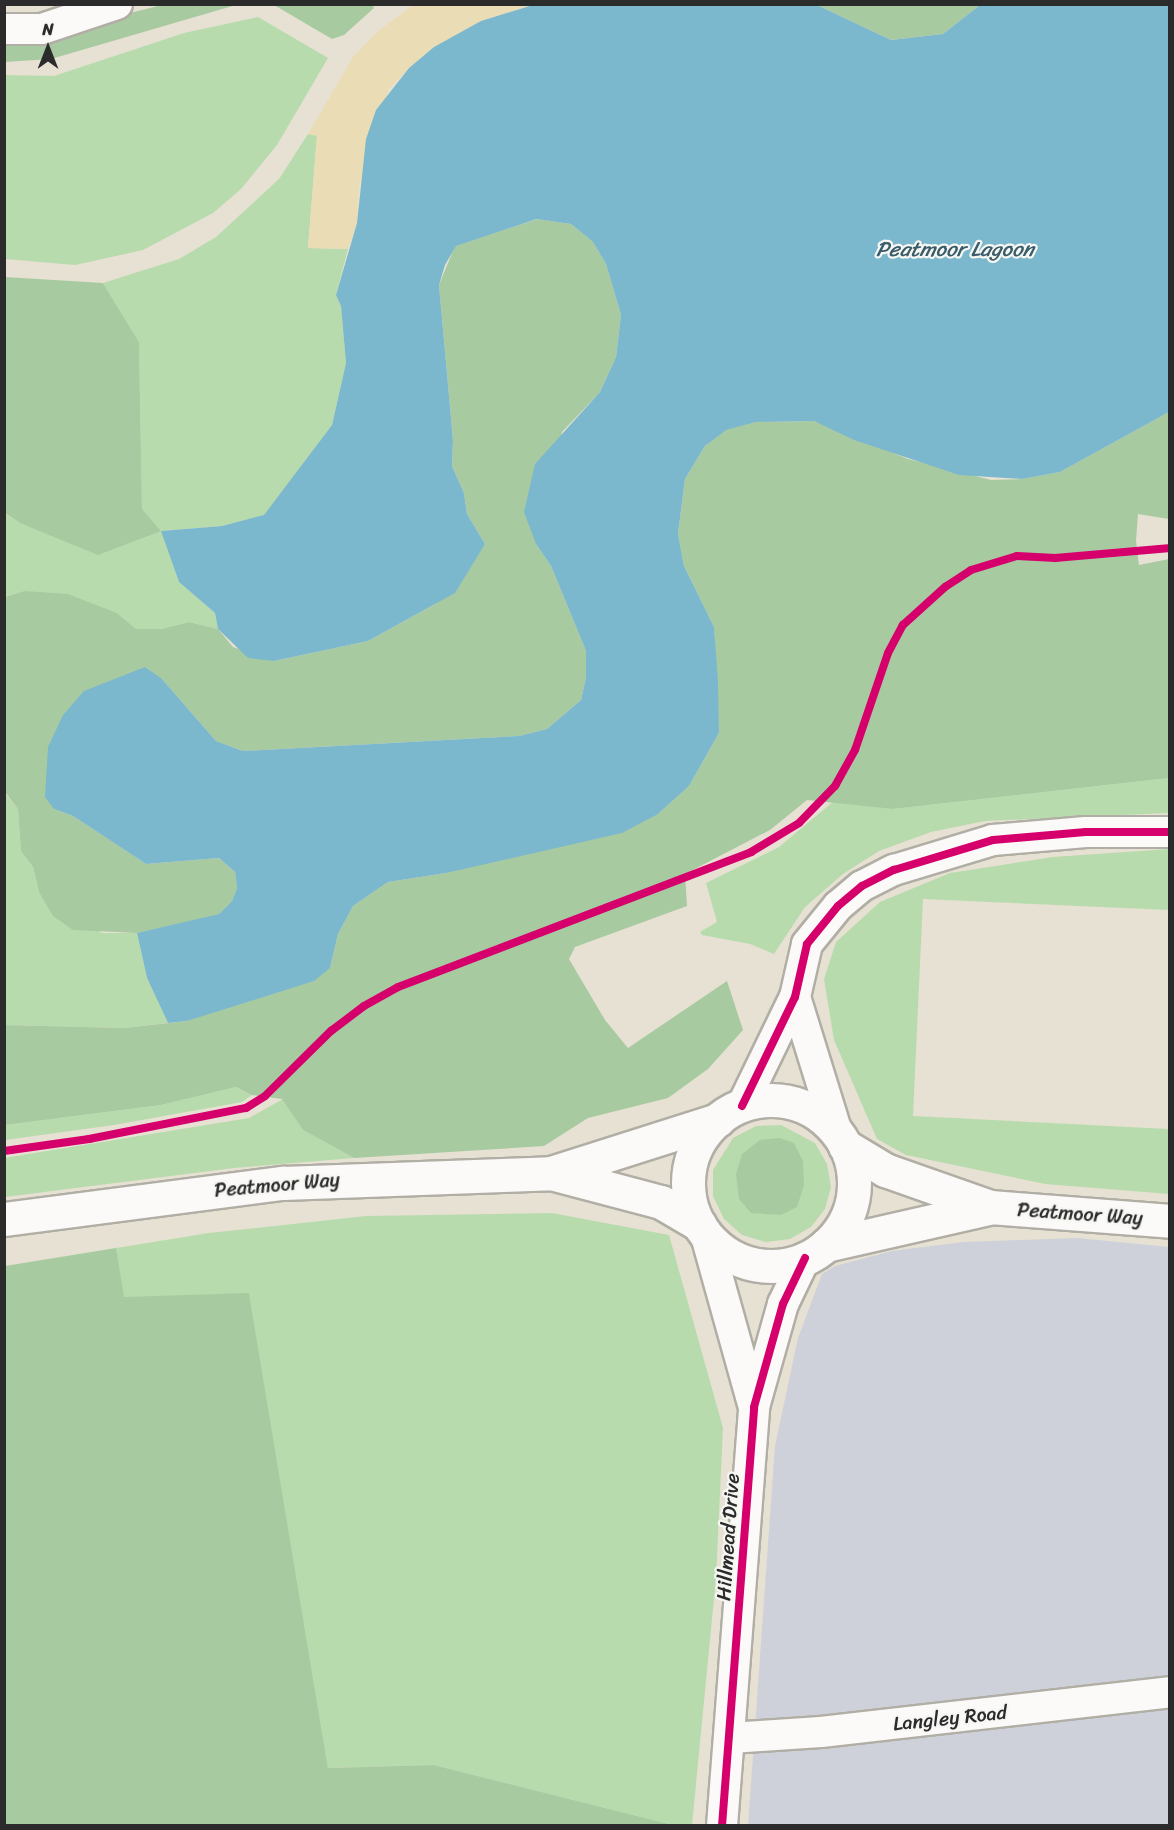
<!DOCTYPE html>
<style>
body{margin:0}
#map{position:relative;width:1174px;height:1830px;overflow:hidden;background:#e6e1d2;font-family:Sriracha,sans-serif}
div>[style]{position:absolute}
[style*='--x']{left:calc(var(--x)*1px);top:calc(var(--y)*1px);width:calc(var(--w)*1px);rotate:calc(var(--a)*1deg)}
.industrial>*{inset:0;background:#ced1d9}
.green>*{inset:0;background:#b8dbad}
.forest>*{inset:0;background:#a8caa1}
.sand>*{inset:0;background:#eaddb5}
.water>*{inset:0;background:#7cb8cd}
.roads{filter:drop-shadow(2px 0 #b1aea5) drop-shadow(-2px 0 #b1aea5) drop-shadow(0 2px #b1aea5) drop-shadow(0 -2px #b1aea5)}
.minor>*{height:30px;margin:-15px;padding:0 15px;transform-origin:15px;border-radius:15px;background:#fbfaf8}
.secondary>*{height:33px;margin:-16.5px;padding:0 16.5px;transform-origin:16.5px;border-radius:16.5px;background:#fbfaf8}
.secondary>.ring{margin:-16.5px;padding:0;box-sizing:content-box;background:none;border:33px solid #fbfaf8;border-radius:50%}
.cycleway>*{height:8px;margin:-4px;padding:0 4px;transform-origin:4px;border-radius:4px;background:#d6006c}
span{translate:-50% -50%;white-space:nowrap;text-align:center;line-height:1.15;-webkit-text-stroke:4.5px #f6f6f2;paint-order:stroke}
.street-label{font-size:20px;color:#2b2b2b}
.water-label{font-size:21px;color:#395c6b;font-style:italic}
.frame{position:absolute;inset:0;border:6px solid #2b2b2b;pointer-events:none}
.north{position:absolute;left:18px;top:18px;width:60px;height:60px;-webkit-text-stroke:4px #f6f6f2;paint-order:stroke;rotate:0deg;font-size:16px;font-weight:700;line-height:24px;text-align:center;color:#2b2b2b}
.north::after{content:'';display:block;margin:auto;width:21px;height:27px;background:#2b2b2b;clip-path:polygon(50% 0,100% 100%,50% 72%,0 100%)}
</style>
<div id="map">
<div class="industrial">
<div style="clip-path:polygon(1077px 1238px,1169px 1247px,1169px 1825px,748px 1826px,775px 1446px,798px 1338px,822px 1274px,835px 1266px,892px 1251px,963px 1242px)"></div>
</div>
<div class="green">
<div style="clip-path:polygon(258px 17px,328px 58px,277px 145px,241px 189px,213px 213px,143px 250px,75px 265px,5px 259px,5px 75px,54px 76px,184px 33px)"></div>
<div style="clip-path:polygon(308px 134px,317px 135px,308px 248px,348px 249px,336px 295px,341px 305px,346px 363px,332px 425px,265px 515px,222px 526px,162px 531px,179px 582px,215px 613px,218px 629px,189px 622px,161px 629px,136px 629px,117px 613px,24px 591px,5px 597px,4px 513px,20px 523px,161px 531px,142px 510px,139px 342px,103px 283px,179px 259px,216px 237px,279px 179px)"></div>
<div style="clip-path:polygon(1169px 778px,1169px 813px,985px 821px,931px 832px,879px 851px,843px 874px,805px 907px,774px 954px,750px 944px,702px 935px,700px 932px,717px 922px,706px 883px,779px 847px,834px 801px,893px 809px)"></div>
<div style="clip-path:polygon(4px 792px,18px 809px,21px 851px,33px 867px,39px 892px,102px 933px,137px 933px,147px 978px,168px 1023px,124px 1028px,5px 1025px)"></div>
<div style="clip-path:polygon(1169px 849px,1169px 910px,923px 899px,913px 1116px,1169px 1129px,1169px 1194px,1045px 1184px,906px 1155px,877px 1139px,834px 1040px,824px 979px,836px 942px,880px 902px,950px 873px,1053px 857px)"></div>
<div style="clip-path:polygon(236px 1087px,252px 1095px,242px 1102px,114px 1125px,5px 1140px,5px 1125px,161px 1105px)"></div>
<div style="clip-path:polygon(283px 1099px,303px 1130px,354px 1158px,234px 1168px,5px 1197px,4px 1158px,249px 1118px)"></div>
<div style="clip-path:polygon(781px 1125px,815px 1143px,827px 1164px,831px 1187px,825px 1209px,811px 1227px,790px 1239px,766px 1242px,742px 1235px,724px 1219px,713px 1196px,713px 1170px,733px 1138px,756px 1126px)"></div>
<div style="clip-path:polygon(552px 1213px,669px 1235px,723px 1428px,716px 1578px,692px 1825px,673px 1825px,434px 1765px,328px 1768px,249px 1294px,123px 1298px,116px 1248px,209px 1233px,366px 1216px)"></div>
</div>
<div class="forest">
<div style="clip-path:polygon(372px 4px,374px 8px,344px 35px,332px 39px,274px 5px)"></div>
<div style="clip-path:polygon(162px 5px,236px 5px,51px 59px,5px 62px,4px 39px,14px 42px)"></div>
<div style="clip-path:polygon(817px 5px,980px 5px,943px 34px,891px 40px)"></div>
<div style="clip-path:polygon(538px 219px,571px 224px,593px 242px,606px 264px,621px 315px,616px 357px,600px 392px,562px 432px,536px 544px,551px 566px,586px 651px,586px 677px,581px 700px,547px 729px,519px 736px,243px 751px,216px 741px,162px 679px,54px 809px,73px 816px,146px 864px,219px 858px,235px 872px,237px 888px,232px 901px,219px 914px,191px 922px,137px 933px,73px 930px,53px 916px,39px 892px,33px 867px,21px 851px,18px 809px,5px 792px,5px 597px,24px 591px,68px 594px,117px 613px,136px 629px,161px 629px,189px 622px,218px 629px,233px 647px,274px 661px,368px 641px,437px 603px,485px 544px,467px 514px,464px 493px,452px 466px,453px 440px,439px 285px,455px 246px)"></div>
<div style="clip-path:polygon(5px 277px,103px 283px,139px 342px,142px 509px,161px 531px,98px 555px,20px 523px,5px 513px)"></div>
<div style="clip-path:polygon(1169px 412px,1169px 519px,1138px 514px,1136px 541px,1139px 565px,1169px 559px,1169px 778px,893px 809px,807px 800px,770px 830px,685px 874px,687px 906px,575px 947px,569px 959px,605px 1020px,628px 1048px,727px 981px,743px 1030px,708px 1069px,668px 1098px,588px 1118px,544px 1146px,354px 1158px,303px 1130px,282px 1099px,252px 1095px,236px 1087px,161px 1105px,5px 1125px,5px 1025px,124px 1028px,187px 1021px,330px 968px,338px 934px,353px 906px,388px 882px,446px 873px,658px 814px,689px 786px,719px 733px,714px 627px,684px 566px,678px 534px,685px 479px,705px 446px,726px 429px,756px 422px,814px 421px,908px 459px,991px 480px,1022px 479px,1060px 472px)"></div>
<div style="clip-path:polygon(780px 1138px,794px 1143px,803px 1161px,804px 1185px,797px 1207px,781px 1215px,751px 1213px,739px 1199px,736px 1174px,742px 1154px,760px 1140px)"></div>
<div style="clip-path:polygon(116px 1248px,124px 1297px,249px 1293px,328px 1768px,434px 1765px,673px 1825px,5px 1825px,5px 1266px)"></div>
</div>
<div class="sand">
<div style="clip-path:polygon(413px 5px,533px 5px,481px 21px,434px 47px,409px 68px,389px 89px,359px 187px,357px 223px,348px 249px,308px 248px,317px 136px,308px 134px,353px 57px,377px 32px)"></div>
</div>
<div class="water">
<div style="clip-path:polygon(533px 5px,817px 5px,891px 40px,943px 34px,980px 5px,1169px 5px,1169px 412px,1060px 472px,1022px 479px,959px 475px,854px 440px,814px 421px,756px 422px,726px 430px,705px 446px,685px 479px,678px 534px,684px 566px,714px 627px,718px 681px,719px 733px,689px 786px,658px 814px,622px 833px,446px 873px,388px 882px,353px 906px,338px 934px,330px 968px,314px 981px,187px 1021px,168px 1023px,147px 978px,137px 933px,219px 914px,232px 901px,237px 888px,235px 872px,219px 858px,146px 864px,73px 816px,54px 809px,45px 797px,48px 747px,63px 715px,84px 691px,145px 667px,162px 679px,216px 741px,243px 751px,519px 736px,547px 729px,581px 700px,586px 677px,586px 651px,551px 566px,536px 544px,524px 512px,535px 464px,600px 392px,616px 357px,621px 315px,606px 264px,593px 242px,571px 224px,537px 219px,456px 246px,445px 265px,439px 285px,453px 440px,452px 466px,464px 493px,467px 514px,485px 544px,455px 593px,368px 641px,274px 661px,248px 658px,218px 629px,215px 613px,179px 582px,161px 531px,222px 526px,264px 515px,332px 425px,346px 363px,341px 306px,336px 295px,357px 223px,366px 139px,376px 110px,409px 68px,434px 47px,481px 21px)"></div>
</div>
<div class="roads">
<div class="minor">
<div style="--x:4;--y:29;--w:38;--a:0"></div>
<div style="--x:42;--y:29;--w:79;--a:-18.4"></div>
<div style="--x:795;--y:997;--w:142;--a:72.8"></div>
<div style="--x:742;--y:1106;--w:121;--a:-64.1"></div>
<div style="--x:795;--y:997;--w:54;--a:-77.2"></div>
<div style="--x:807;--y:944;--w:49;--a:-50.8"></div>
<div style="--x:838;--y:906;--w:31;--a:-40"></div>
<div style="--x:862;--y:886;--w:36;--a:-27"></div>
<div style="--x:894;--y:870;--w:103;--a:-16.9"></div>
<div style="--x:993;--y:840;--w:93;--a:-4.9"></div>
<div style="--x:1086;--y:832;--w:84;--a:0"></div>
<div style="--x:705;--y:1232;--w:179;--a:74.4"></div>
<div style="--x:730;--y:1738;--w:91;--a:-3.8"></div>
<div style="--x:821;--y:1732;--w:351;--a:-6.5"></div>
<div style="--x:722;--y:1826;--w:420;--a:-85.6"></div>
<div style="--x:754;--y:1407;--w:107;--a:-74.3"></div>
<div style="--x:783;--y:1304;--w:51;--a:-64.4"></div>
</div>
<div class="secondary">
<div class="ring" style="left:688px;top:1100px;width:133px;height:133px"></div>
<div style="--x:845;--y:1146;--w:47;--a:31"></div>
<div style="--x:885;--y:1170;--w:111;--a:19.4"></div>
<div style="--x:990;--y:1207;--w:181;--a:4.4"></div>
<div style="--x:551;--y:1173;--w:175;--a:-17.6"></div>
<div style="--x:4;--y:1219;--w:281;--a:-7.4"></div>
<div style="--x:283;--y:1183;--w:268;--a:-2.1"></div>
<div style="--x:551;--y:1173;--w:114;--a:14.8"></div>
<div style="--x:661;--y:1202;--w:45;--a:30.5"></div>
<div style="--x:826;--y:1245;--w:167;--a:-12.8"></div>
</div>
</div>
<div class="cycleway">
<div style="--x:742;--y:1106;--w:121;--a:-64.1"></div>
<div style="--x:795;--y:997;--w:54;--a:-77.2"></div>
<div style="--x:807;--y:944;--w:49;--a:-50.8"></div>
<div style="--x:838;--y:906;--w:31;--a:-40"></div>
<div style="--x:862;--y:886;--w:36;--a:-27"></div>
<div style="--x:894;--y:870;--w:103;--a:-16.9"></div>
<div style="--x:993;--y:840;--w:93;--a:-4.9"></div>
<div style="--x:1086;--y:832;--w:84;--a:0"></div>
<div style="--x:4;--y:1151;--w:86;--a:-8"></div>
<div style="--x:89;--y:1139;--w:160;--a:-11.2"></div>
<div style="--x:246;--y:1108;--w:22;--a:-32"></div>
<div style="--x:265;--y:1096;--w:93;--a:-44.6"></div>
<div style="--x:331;--y:1031;--w:41;--a:-37.1"></div>
<div style="--x:364;--y:1006;--w:39;--a:-29"></div>
<div style="--x:398;--y:987;--w:378;--a:-20.9"></div>
<div style="--x:751;--y:852;--w:56;--a:-31.1"></div>
<div style="--x:799;--y:823;--w:52;--a:-45.8"></div>
<div style="--x:835;--y:786;--w:41;--a:-60.9"></div>
<div style="--x:855;--y:750;--w:102;--a:-71.2"></div>
<div style="--x:888;--y:653;--w:32;--a:-62"></div>
<div style="--x:903;--y:625;--w:57;--a:-42.1"></div>
<div style="--x:945;--y:587;--w:31;--a:-33"></div>
<div style="--x:971;--y:570;--w:48;--a:-16.9"></div>
<div style="--x:1017;--y:556;--w:39;--a:3"></div>
<div style="--x:1056;--y:558;--w:114;--a:-5"></div>
<div style="--x:722;--y:1826;--w:420;--a:-85.6"></div>
<div style="--x:754;--y:1407;--w:107;--a:-74.3"></div>
<div style="--x:783;--y:1304;--w:51;--a:-64.4"></div>
</div>
<div class="street-label">
<span style="left:277px;top:1185px;rotate:-5deg">Peatmoor Way</span>
<span style="left:1080px;top:1214px;rotate:4deg">Peatmoor Way</span>
<span style="left:728px;top:1537px;rotate:-86deg">Hillmead Drive</span>
<span style="left:950px;top:1718px;rotate:-6deg">Langley Road</span>
</div>
<div class="water-label">
<span style="left:955px;top:249px">Peatmoor Lagoon</span>
</div>
<div class="frame"></div>
<div class="north">N</div>
</div>
